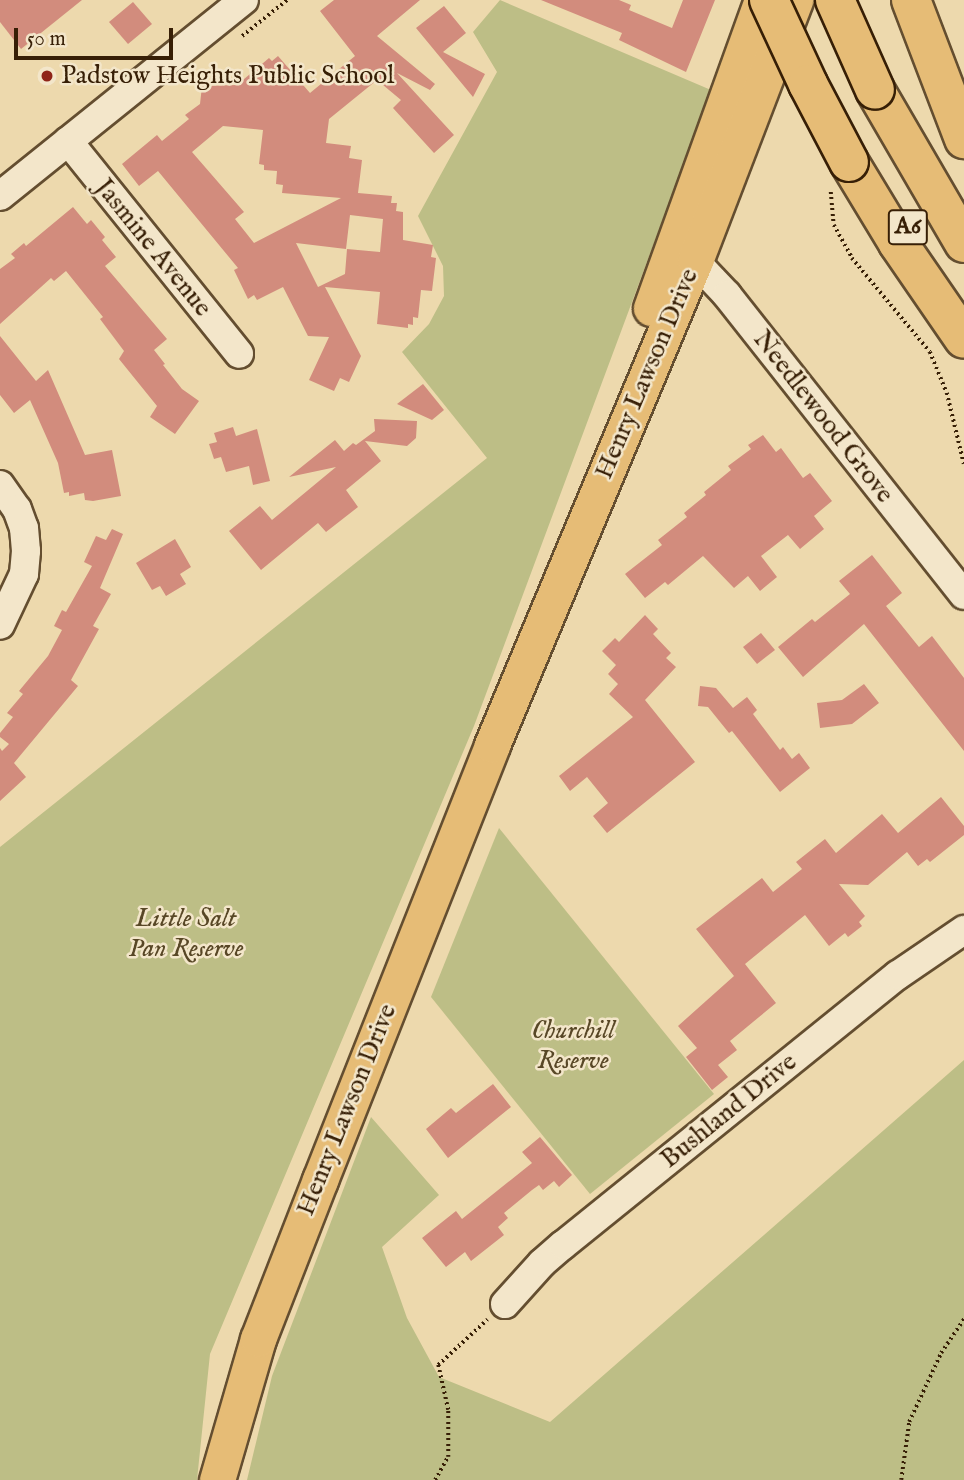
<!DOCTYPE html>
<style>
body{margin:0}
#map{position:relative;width:964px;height:1480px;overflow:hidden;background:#edd9ad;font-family:"IM FELL English",serif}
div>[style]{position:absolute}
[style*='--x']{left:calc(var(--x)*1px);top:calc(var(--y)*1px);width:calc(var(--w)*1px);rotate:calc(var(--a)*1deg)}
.green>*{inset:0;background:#bdbe86}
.building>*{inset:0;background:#d28c7d}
.path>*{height:3.5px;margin-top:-1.75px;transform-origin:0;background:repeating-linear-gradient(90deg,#371f06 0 2px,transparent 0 5.5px)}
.roads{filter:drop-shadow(2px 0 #644e30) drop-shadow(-2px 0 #644e30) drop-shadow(0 2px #644e30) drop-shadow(0 -2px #644e30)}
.minor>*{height:28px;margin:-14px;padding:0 14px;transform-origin:14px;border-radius:14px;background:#f3e6ca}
.major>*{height:35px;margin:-17.5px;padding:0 17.5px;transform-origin:17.5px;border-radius:17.5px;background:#e6bc76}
.highway>*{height:38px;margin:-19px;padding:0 19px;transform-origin:19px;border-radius:19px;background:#e6bc76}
.bridges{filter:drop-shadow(2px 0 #371f06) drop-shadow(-2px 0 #371f06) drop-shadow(0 2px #371f06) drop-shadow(0 -2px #371f06)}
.highway-bridge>*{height:38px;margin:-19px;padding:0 19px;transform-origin:19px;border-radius:19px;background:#e6bc76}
.dots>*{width:19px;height:19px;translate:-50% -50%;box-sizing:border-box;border:4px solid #f3e6ca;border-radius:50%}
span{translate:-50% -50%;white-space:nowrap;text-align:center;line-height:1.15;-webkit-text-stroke:5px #f3e6ca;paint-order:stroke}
.shield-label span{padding:2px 5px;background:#f3e6ca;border:2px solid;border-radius:5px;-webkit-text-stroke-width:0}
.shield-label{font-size:24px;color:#371f06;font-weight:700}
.poi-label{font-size:26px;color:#371f06}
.left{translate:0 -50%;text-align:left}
.street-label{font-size:26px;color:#371f06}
.park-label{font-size:26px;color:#584726;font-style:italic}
.scale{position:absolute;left:14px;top:28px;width:159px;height:32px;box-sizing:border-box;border:4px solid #371f06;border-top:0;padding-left:9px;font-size:21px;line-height:24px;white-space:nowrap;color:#371f06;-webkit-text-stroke:5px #f3e6ca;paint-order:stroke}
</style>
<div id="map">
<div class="green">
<div style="clip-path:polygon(500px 0,711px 90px,474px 726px,210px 1354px,197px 1480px,0 1480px,0 847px,487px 458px,402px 352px,429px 324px,444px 296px,443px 266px,418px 216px,497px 72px,473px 32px)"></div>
<div style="clip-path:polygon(499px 828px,714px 1094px,590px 1194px,431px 997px)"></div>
<div style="clip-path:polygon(964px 1060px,964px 1480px,247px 1480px,272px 1376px,371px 1117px,439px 1195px,382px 1247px,407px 1318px,439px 1377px,550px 1422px)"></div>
</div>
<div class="building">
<div style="clip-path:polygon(0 0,82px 0,21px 49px,0 22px)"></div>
<div style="clip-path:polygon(evenodd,334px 0,420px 0,377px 36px,435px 84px,430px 90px,397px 73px,454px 135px,434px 153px,393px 108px,401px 100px,377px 80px,329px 119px,326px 143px,351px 146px,349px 158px,362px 160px,358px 193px,392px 196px,391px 203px,397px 203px,396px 211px,403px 212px,403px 240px,433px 245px,431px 257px,436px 258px,432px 291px,421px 290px,418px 318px,413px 317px,413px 325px,408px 324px,408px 328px,377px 324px,380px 292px,325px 287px,361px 356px,349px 382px,340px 378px,334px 391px,309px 380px,329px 337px,308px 336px,283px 287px,257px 300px,254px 295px,248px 299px,234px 270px,238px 268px,158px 171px,139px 186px,122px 164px,157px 135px,162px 141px,189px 119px,185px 115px,200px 104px,202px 86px,237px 85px,269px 58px,272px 61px,278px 56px,310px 93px,355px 56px,320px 11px,334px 0,223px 126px,263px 130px,259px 164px,264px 165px,264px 170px,277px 171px,276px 184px,283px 185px,282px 193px,341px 198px,254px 243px,235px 219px,244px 212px,192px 152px,223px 126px,334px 0,350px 215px,383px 219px,380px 252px,347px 249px,345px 274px,318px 287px,296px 243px,346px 249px,350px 215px)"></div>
<div style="clip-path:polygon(541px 0,619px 0,631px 5px,629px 10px,672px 28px,683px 0,715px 0,686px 72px,619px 40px,622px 33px)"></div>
<div style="clip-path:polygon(133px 2px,152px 24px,128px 44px,109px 22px)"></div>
<div style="clip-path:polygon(444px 6px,466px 33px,443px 52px,485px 74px,473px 97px,416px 28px)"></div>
<div style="clip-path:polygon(73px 207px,87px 224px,91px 220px,105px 237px,102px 240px,116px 257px,105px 266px,167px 339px,154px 350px,165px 364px,163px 365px,182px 389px,199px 401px,175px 434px,150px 417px,157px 406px,119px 359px,124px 351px,100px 319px,103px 317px,66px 271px,54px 281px,51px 278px,0 324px,0 269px,15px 258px,11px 254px,24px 243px,26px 246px)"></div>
<div style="clip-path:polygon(0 336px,36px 381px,48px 370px,85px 455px,112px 450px,121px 496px,93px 501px,85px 500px,84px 493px,69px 496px,69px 492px,64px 493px,58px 463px,30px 400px,14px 413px,0 395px)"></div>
<div style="clip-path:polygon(423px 384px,444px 410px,432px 420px,397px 404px)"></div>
<div style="clip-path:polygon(374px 419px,417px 421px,416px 438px,407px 446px,365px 441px,381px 461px,346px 490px,358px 507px,326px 532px,318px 523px,261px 570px,229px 531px,260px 506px,272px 520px,336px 467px,289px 477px,335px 440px,344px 451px,353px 443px,356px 445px,375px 431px)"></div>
<div style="clip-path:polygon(233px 427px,236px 436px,257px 429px,270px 481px,253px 485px,249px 466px,226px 472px,221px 457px,214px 459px,209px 444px,217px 442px,214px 433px)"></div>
<div style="clip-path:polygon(763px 435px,776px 452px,781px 448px,803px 478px,810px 473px,832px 501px,814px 516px,824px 529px,800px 549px,788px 535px,761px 556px,777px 577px,760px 591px,748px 576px,734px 588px,703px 556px,668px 585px,665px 582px,645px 598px,625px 574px,662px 545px,658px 540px,687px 517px,684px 513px,706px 495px,704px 492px,731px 470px,728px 466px,751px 449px,748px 445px)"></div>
<div style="clip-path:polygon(112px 529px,123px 534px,100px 588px,111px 594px,93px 626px,99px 629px,71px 680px,78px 686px,14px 763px,26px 777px,0 801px,0 748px,2px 751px,9px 744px,0 737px,0 733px,13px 717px,7px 713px,23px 694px,19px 691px,48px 656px,62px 630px,54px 626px,62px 610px,66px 612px,92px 566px,84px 562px,96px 536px,106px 540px)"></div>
<div style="clip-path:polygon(175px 539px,191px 567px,180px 574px,186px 584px,166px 596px,160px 586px,152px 590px,136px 563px)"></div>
<div style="clip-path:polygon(872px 555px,902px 593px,886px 606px,919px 647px,932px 636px,964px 678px,964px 751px,864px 624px,803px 677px,778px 647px,812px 619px,815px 622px,850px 594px,839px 581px)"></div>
<div style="clip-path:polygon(645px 615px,658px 629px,653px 634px,671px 653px,666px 658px,676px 667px,645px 700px,695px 762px,607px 833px,593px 816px,608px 803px,587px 777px,570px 791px,559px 776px,633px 717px,609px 694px,618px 684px,608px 674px,616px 665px,602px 651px,615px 638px,619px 642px)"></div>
<div style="clip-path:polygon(761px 633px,775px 650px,757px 664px,743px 647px)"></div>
<div style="clip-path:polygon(864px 684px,879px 703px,852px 724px,820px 728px,817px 703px,842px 700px)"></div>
<div style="clip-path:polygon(700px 686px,716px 688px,733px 708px,747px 697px,757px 710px,753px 714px,780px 750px,783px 747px,792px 759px,799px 753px,810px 768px,780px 792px,732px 731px,729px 733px,708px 707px,698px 706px)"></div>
<div style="clip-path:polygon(941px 797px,964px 826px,964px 835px,930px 862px,927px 859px,918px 866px,907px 852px,868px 885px,839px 884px,865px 916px,859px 922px,862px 926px,848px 937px,845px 933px,829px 946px,805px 915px,745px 964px,776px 1003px,730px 1041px,737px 1050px,718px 1065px,728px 1077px,712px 1090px,686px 1057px,697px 1048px,678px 1026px,734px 976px,696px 929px,762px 878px,773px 892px,802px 869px,796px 862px,825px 839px,836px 853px,882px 814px,898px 833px)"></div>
<div style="clip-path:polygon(493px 1084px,511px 1107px,448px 1158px,426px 1129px,451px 1108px,456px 1113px)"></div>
<div style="clip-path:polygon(540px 1137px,572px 1175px,559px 1187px,554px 1181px,543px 1190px,539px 1185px,532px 1190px,504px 1213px,508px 1218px,498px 1227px,504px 1235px,471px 1261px,465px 1252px,446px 1267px,422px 1238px,456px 1211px,462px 1219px,532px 1163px,522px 1152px)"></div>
</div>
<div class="path">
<div style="--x:242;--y:36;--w:58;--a:-38.7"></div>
<div style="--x:831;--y:192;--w:33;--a:85"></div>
<div style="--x:834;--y:225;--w:38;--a:61"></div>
<div style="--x:852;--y:258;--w:122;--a:50.3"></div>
<div style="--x:930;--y:352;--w:44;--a:67.5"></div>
<div style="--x:947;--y:393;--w:73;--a:76.5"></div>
<div style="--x:435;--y:1480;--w:26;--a:-61"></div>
<div style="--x:448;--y:1457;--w:47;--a:-90"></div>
<div style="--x:448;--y:1410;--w:46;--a:-102.5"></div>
<div style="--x:438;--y:1365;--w:67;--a:-42.6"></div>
<div style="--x:901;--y:1480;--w:59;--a:-82.1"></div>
<div style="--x:909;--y:1422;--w:76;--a:-65.1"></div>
<div style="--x:941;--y:1353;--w:41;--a:-55.9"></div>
</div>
<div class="roads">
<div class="minor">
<div style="--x:68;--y:141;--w:273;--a:51.2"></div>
<div style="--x:0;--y:196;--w:313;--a:-38.8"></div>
<div style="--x:677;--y:253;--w:20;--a:24"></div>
<div style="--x:695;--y:261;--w:47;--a:46.7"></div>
<div style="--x:727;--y:295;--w:382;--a:51.7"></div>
<div style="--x:0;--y:485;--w:29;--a:55"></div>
<div style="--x:17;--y:509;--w:20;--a:70"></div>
<div style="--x:24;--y:528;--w:23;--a:85"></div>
<div style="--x:26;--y:551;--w:23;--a:95"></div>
<div style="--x:24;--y:574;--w:56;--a:115.2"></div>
<div style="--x:505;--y:1304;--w:55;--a:-47.9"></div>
<div style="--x:542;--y:1263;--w:28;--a:-41"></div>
<div style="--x:563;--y:1245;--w:430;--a:-38.9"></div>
<div style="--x:898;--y:975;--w:80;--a:-34.3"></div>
</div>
<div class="major">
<div style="--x:651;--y:308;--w:327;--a:-70.2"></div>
<div style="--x:217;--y:1480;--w:147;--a:-73.8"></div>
<div style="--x:258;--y:1339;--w:171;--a:-68.7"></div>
<div style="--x:320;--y:1180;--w:468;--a:-68.4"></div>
<div style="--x:492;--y:745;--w:525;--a:-67.25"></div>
<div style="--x:695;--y:261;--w:280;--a:-69"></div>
</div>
<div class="highway">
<div style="--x:911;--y:0;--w:149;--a:69.1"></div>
<div style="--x:875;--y:90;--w:177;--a:59.8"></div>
<div style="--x:849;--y:162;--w:95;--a:58.8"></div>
<div style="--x:898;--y:243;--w:116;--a:55.5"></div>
</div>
</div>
<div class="bridges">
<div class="highway-bridge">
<div style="--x:769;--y:0;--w:93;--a:65.1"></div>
<div style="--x:808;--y:84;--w:88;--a:62.3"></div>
<div style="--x:835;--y:0;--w:98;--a:66"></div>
</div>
</div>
<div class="dots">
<div style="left:47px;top:76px;background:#8f2418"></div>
</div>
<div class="shield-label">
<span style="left:908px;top:227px">A6</span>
</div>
<div class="poi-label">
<span class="left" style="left:61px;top:76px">Padstow Heights Public School</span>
</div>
<div class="street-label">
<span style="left:153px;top:248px;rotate:51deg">Jasmine Avenue</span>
<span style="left:647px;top:374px;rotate:-67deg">Henry Lawson Drive</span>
<span style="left:823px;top:417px;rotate:52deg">Needlewood Grove</span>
<span style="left:347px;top:1110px;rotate:-68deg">Henry Lawson Drive</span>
<span style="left:729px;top:1111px;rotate:-39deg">Bushland Drive</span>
</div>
<div class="park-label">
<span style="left:186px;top:934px">Little Salt<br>Pan Reserve</span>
<span style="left:573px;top:1046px">Churchill<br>Reserve</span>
</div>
<div class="scale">50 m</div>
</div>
